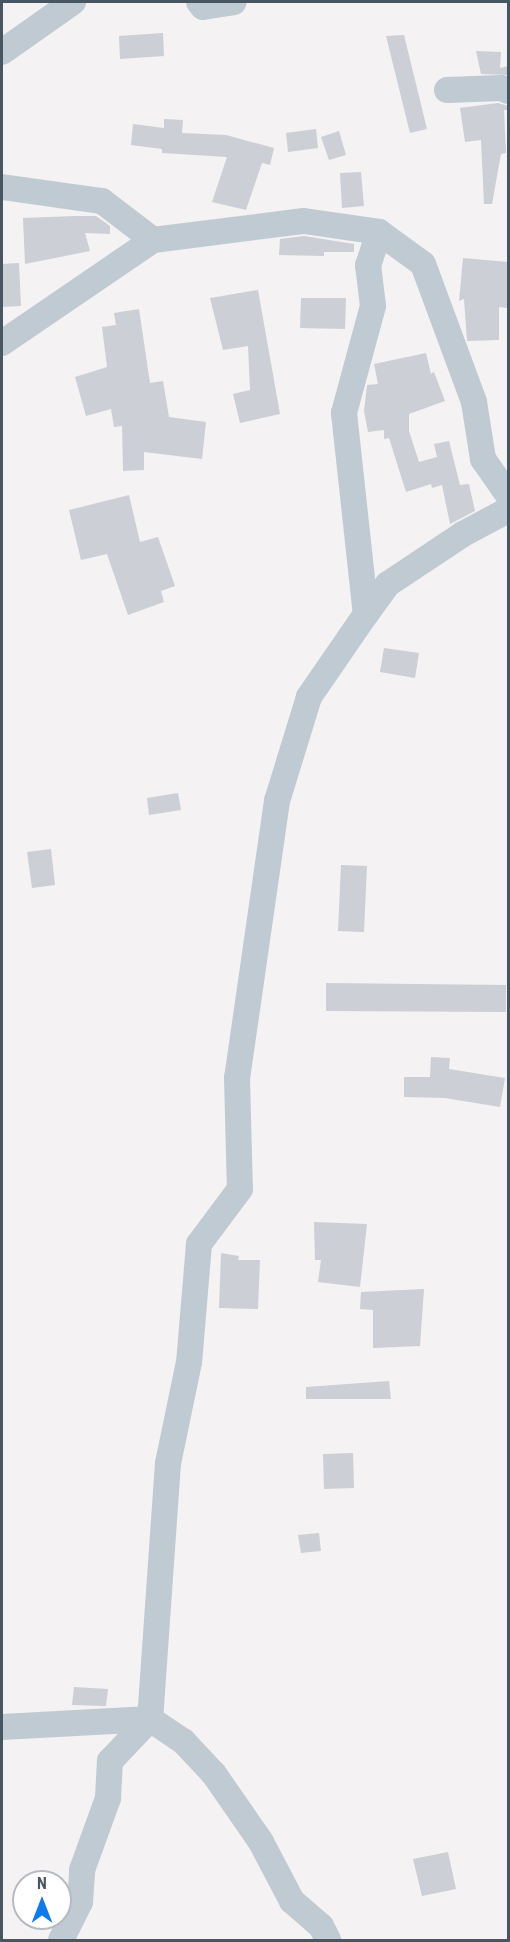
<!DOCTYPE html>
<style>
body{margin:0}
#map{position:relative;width:510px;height:1942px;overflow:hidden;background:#f4f2f2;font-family:"Roboto Condensed",sans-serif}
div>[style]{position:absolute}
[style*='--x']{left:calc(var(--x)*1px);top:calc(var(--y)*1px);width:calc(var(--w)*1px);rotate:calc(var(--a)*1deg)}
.building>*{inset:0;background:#cccfd5}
.minor>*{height:26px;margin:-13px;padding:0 13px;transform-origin:13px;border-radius:13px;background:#c0cad2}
span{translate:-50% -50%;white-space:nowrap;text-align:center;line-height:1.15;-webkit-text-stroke:5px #fff;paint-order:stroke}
.frame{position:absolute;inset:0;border:3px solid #485661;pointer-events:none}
.north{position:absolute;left:12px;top:1870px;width:60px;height:60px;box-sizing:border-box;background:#fff;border:2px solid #b6bbc0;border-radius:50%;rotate:0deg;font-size:16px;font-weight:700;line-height:24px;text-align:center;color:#485661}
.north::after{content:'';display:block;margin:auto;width:21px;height:27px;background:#107af1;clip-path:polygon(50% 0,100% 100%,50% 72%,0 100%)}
</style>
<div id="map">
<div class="building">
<div style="clip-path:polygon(163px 33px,164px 56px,120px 59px,119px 36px)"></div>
<div style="clip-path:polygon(404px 35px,427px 129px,410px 133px,386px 36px)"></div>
<div style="clip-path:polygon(476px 51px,501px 52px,500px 68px,508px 66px,508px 75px,481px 74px)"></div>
<div style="clip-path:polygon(498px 103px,508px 106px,508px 110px,504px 110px,506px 153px,501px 154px,492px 204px,484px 204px,481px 140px,465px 142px,460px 108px)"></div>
<div style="clip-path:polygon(164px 119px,183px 120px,182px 133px,226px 135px,274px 148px,270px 165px,262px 163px,246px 210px,212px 202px,227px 157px,162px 153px,162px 149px,131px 145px,133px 124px,164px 128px)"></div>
<div style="clip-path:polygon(316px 129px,318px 148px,288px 152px,286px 133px)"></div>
<div style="clip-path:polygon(339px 131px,346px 155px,329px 160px,321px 137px)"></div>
<div style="clip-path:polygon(361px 172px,364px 206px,342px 208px,340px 173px)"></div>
<div style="clip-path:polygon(75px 216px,96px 216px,110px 226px,110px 234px,85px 233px,90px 251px,25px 264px,23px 218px)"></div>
<div style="clip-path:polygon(304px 236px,354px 244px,354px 252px,324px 252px,324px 256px,279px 255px,280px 239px)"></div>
<div style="clip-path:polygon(463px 258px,508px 262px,508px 308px,499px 307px,499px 340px,467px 341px,464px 299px,459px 301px)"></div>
<div style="clip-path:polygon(19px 263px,21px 306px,2px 307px,2px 264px)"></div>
<div style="clip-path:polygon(258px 290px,280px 414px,240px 423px,233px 394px,250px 390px,248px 346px,223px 350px,210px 298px)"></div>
<div style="clip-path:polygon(301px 298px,346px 298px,345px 329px,300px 328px)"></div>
<div style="clip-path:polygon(139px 309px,150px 383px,163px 381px,169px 417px,206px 422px,202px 459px,144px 452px,144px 470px,123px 471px,122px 426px,114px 427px,111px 409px,86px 416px,75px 377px,107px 367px,102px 327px,116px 325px,114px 313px)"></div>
<div style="clip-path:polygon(426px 353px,431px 374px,434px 372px,445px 401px,409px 414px,409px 431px,419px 462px,437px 457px,434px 444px,449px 441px,460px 485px,469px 484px,475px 511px,450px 524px,442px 485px,432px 488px,431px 484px,406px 492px,389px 438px,384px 439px,384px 430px,368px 432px,364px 411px,367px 385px,378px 384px,374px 364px)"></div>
<div style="clip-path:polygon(129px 495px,140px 542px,158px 537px,175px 586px,161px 591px,164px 602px,128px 615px,107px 554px,81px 560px,69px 510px)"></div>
<div style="clip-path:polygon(384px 648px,419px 653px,415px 678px,380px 672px)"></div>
<div style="clip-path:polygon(178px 793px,181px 810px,149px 815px,147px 798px)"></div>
<div style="clip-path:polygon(51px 849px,55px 885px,32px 888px,27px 852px)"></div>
<div style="clip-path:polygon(341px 865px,367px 866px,364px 932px,338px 931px)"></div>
<div style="clip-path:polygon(326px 983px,506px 985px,506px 1012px,326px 1011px)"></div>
<div style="clip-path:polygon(431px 1057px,450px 1058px,449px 1069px,505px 1078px,500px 1107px,445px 1098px,404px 1097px,404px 1077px,430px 1077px)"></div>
<div style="clip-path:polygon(314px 1222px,367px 1224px,360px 1287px,318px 1282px,321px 1260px,315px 1260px)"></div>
<div style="clip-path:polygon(221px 1253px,239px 1256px,238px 1260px,260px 1260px,258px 1309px,219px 1308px)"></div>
<div style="clip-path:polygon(424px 1289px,420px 1346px,373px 1348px,373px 1310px,360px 1309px,361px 1292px)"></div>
<div style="clip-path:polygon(389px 1381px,391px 1399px,306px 1399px,306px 1387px)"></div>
<div style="clip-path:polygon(353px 1453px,354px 1488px,324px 1489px,323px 1454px)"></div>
<div style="clip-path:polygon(319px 1533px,321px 1551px,301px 1553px,298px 1535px)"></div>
<div style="clip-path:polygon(74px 1687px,108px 1689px,106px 1706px,72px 1705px)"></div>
<div style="clip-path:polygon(448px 1852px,456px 1889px,422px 1896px,413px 1859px)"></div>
</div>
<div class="minor">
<div style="--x:199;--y:2;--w:6;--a:51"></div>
<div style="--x:203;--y:7;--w:31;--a:-9"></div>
<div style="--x:2;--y:52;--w:87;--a:-35.2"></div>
<div style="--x:447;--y:90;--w:54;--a:-2.1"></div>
<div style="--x:501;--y:88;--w:8;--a:23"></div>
<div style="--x:2;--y:187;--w:101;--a:8"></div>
<div style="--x:102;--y:201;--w:64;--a:37.4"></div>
<div style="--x:153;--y:240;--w:183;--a:145.7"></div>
<div style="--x:379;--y:232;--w:54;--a:36"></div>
<div style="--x:423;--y:264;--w:147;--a:69.7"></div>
<div style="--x:474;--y:402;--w:58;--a:81"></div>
<div style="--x:483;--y:459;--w:44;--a:55.2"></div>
<div style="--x:153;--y:240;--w:152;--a:-7.2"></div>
<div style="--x:304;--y:221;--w:76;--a:8.3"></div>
<div style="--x:379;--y:232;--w:35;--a:108"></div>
<div style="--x:368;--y:265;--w:41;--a:83"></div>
<div style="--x:373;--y:306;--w:111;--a:105.2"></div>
<div style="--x:344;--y:413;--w:202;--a:83.8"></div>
<div style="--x:366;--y:614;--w:101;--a:124.5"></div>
<div style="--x:309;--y:697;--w:109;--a:107.1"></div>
<div style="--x:277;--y:801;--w:280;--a:98.2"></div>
<div style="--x:237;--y:1078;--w:111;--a:88.5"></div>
<div style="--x:240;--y:1189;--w:69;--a:126.7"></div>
<div style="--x:199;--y:1244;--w:118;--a:94.8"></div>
<div style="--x:189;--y:1362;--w:103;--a:101.7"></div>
<div style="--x:168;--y:1463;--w:257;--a:94"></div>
<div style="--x:150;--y:1719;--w:40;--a:34"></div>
<div style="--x:183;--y:1741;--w:45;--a:46.8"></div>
<div style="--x:214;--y:1774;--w:83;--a:55.3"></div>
<div style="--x:261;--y:1842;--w:67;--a:62.3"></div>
<div style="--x:292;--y:1901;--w:38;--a:41"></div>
<div style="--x:321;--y:1926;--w:16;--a:63"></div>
<div style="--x:366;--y:614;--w:37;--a:-54"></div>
<div style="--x:388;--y:584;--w:90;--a:-33.7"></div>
<div style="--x:463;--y:534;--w:51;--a:-28.1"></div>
<div style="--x:2;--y:1727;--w:148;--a:-3.1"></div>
<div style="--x:61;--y:1940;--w:42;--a:-63.4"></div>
<div style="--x:80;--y:1902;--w:32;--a:-86"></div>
<div style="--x:82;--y:1870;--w:77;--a:-70.1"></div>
<div style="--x:108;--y:1798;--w:37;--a:-87"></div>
<div style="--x:110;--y:1761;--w:58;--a:-46.4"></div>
</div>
<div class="frame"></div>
<div class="north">N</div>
</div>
